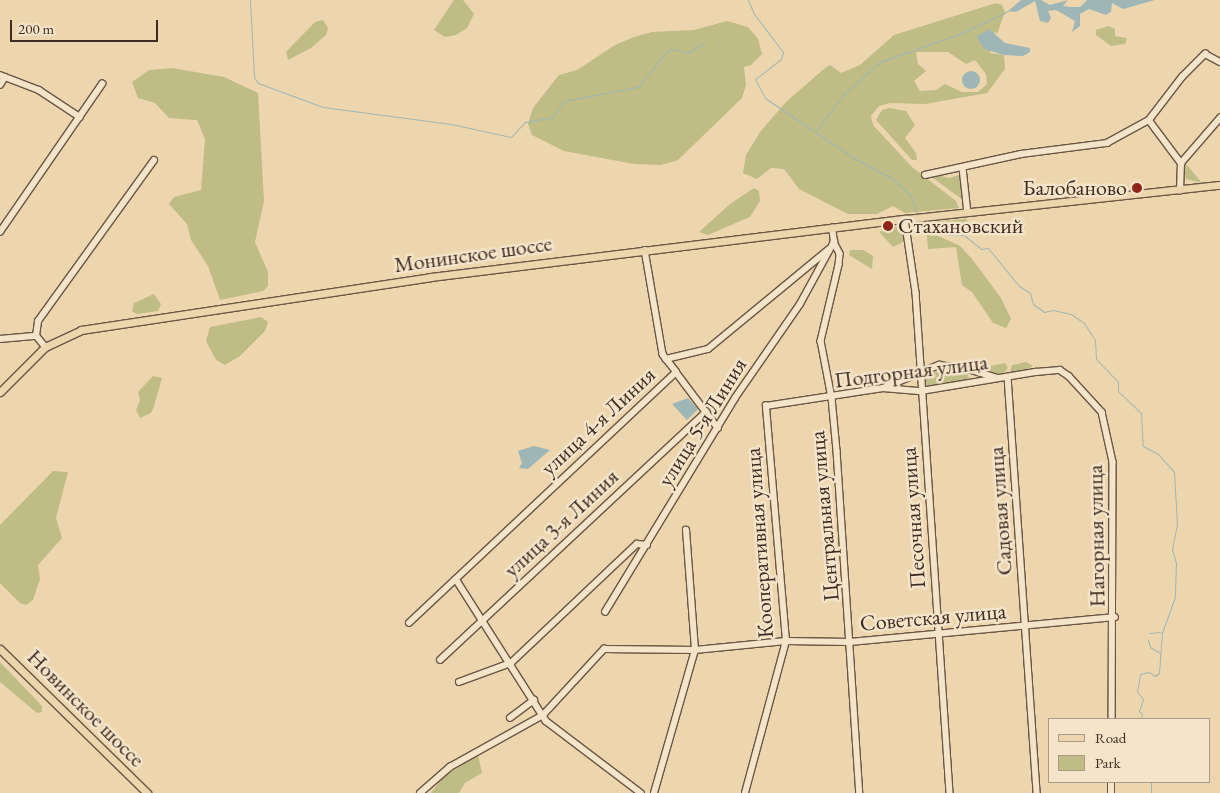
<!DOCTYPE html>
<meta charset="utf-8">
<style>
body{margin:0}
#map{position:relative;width:1220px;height:793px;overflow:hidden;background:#edd6ae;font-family:"EB Garamond",serif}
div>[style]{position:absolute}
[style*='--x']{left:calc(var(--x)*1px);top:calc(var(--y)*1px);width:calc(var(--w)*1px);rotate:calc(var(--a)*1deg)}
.green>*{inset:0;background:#bfbc86}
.water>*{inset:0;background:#9eb6b6}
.round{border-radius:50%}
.stream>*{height:1px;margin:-0.5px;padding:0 0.5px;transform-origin:0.5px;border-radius:0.5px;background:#9eb6b6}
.roads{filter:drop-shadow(1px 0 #6a5645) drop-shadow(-1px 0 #6a5645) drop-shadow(0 1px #6a5645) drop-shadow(0 -1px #6a5645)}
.minor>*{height:5.5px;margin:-2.75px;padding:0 2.75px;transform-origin:2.75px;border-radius:2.75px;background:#f3e4ca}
.major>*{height:7px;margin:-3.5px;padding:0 3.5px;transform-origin:3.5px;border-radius:3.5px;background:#edd6ae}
.dots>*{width:14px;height:14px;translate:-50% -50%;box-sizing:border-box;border:2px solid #f3e4ca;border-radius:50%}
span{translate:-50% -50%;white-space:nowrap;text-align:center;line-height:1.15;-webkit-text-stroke:5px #f3e4ca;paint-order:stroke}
.poi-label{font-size:22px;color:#3e2b22}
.right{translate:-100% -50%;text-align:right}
.left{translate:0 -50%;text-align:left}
.street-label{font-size:22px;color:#3e2b22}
.legend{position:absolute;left:1048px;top:718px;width:162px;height:65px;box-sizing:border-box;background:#f3e4ca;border:1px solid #ab9a87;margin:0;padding:6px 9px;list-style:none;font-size:15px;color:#3e2b22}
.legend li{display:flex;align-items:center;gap:10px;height:25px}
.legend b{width:25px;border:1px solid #ab9a87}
.scale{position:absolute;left:10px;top:20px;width:148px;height:22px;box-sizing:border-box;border:2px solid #3e2b22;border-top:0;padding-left:6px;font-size:15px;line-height:18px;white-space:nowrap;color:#3e2b22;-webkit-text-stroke:4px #f3e4ca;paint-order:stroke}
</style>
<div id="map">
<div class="green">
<div style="clip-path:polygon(454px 0,463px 0,474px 14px,467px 28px,456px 35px,445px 37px,434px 30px)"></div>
<div style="clip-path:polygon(evenodd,996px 3px,1002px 5px,1005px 12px,997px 34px,995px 31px,990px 53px,1004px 55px,1005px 69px,987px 93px,925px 104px,890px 103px,879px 106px,871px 116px,873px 125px,912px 167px,956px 201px,959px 208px,905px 213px,893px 206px,877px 214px,848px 214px,799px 189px,784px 169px,771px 168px,757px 179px,743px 173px,746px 155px,760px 132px,786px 102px,825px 68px,830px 65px,841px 73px,860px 65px,894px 35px,996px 3px,916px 52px,948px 52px,966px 64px,975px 60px,986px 74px,987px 84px,978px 92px,962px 92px,945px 84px,936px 90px,920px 91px,914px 81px,926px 71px,918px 64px,916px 52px)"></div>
<div style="clip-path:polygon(323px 20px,328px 28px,326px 35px,311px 48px,288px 60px,286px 52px,315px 22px)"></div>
<div style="clip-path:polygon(727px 21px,748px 27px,758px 39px,762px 54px,751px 65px,744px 67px,746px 85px,742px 98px,678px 160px,661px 165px,634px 164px,564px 151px,532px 135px,528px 124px,533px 108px,559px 75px,577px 70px,615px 45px,634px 37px,652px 32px,694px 30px)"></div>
<div style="clip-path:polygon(1108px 26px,1115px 29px,1115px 36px,1127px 38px,1125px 44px,1111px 46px,1096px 35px,1096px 30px)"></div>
<div style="clip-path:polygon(172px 68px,224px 77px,258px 93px,264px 201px,255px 242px,268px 272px,268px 286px,263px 291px,220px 300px,208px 266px,191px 240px,187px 224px,169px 204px,174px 197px,201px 190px,205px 139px,197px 120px,169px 118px,155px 103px,138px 98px,132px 82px,149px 70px)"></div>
<div style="clip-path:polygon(889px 108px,906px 111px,915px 125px,905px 138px,916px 153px,917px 160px,912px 160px,876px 120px,882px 110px)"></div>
<div style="clip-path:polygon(1184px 165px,1187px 165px,1202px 183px,1186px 179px)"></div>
<div style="clip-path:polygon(933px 174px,949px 178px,959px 175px,963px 200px,930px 176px)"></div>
<div style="clip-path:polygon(754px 188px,759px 191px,760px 201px,750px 217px,708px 235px,699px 232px,730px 204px)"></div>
<div style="clip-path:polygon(966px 219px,972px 226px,967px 229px,937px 228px,934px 234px,960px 246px,972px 259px,1001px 298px,1011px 319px,1006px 328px,993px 323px,972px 292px,962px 285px,956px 247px,928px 249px,927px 236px,912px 227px,917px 223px)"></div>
<div style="clip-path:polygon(897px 226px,903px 232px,903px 242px,893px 247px,879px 232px)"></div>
<div style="clip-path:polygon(850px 250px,863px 250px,873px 256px,872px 269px,849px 255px)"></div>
<div style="clip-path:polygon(154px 294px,161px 304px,158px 311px,137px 314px,132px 311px,134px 303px)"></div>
<div style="clip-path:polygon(261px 317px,268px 322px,265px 331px,240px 356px,225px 365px,216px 360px,206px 341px,210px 327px)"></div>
<div style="clip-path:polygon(1026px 362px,1033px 366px,1026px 370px,1010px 372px,1012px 365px)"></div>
<div style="clip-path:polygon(1005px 363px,1008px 368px,1002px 375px,981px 368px)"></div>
<div style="clip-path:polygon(950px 370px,967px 372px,969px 379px,927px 388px,924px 386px,925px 374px)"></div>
<div style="clip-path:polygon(153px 376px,162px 378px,154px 406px,151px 413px,140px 418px,136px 410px,140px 400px,138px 392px)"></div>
<div style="clip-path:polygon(53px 471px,68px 472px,56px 518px,62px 538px,38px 565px,40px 579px,33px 600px,26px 605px,20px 603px,0 583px,0 525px)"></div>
<div style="clip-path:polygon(0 662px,42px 706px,42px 712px,37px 713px,0 682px)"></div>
<div style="clip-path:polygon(478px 755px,482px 773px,465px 783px,459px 793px,431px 793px,443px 777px)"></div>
</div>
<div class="water">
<div style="clip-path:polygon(1021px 0,1041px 0,1050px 5px,1068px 0,1063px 6px,1070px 7px,1080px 7px,1087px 0,1155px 0,1123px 9px,1112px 3px,1111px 12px,1106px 15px,1089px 9px,1080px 14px,1080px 26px,1072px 32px,1075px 21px,1056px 10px,1048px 11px,1051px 18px,1048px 23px,1040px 21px,1035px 1px,1016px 12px,1008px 11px)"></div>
<div style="clip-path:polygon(989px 29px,1005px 43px,1030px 48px,1030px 52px,1023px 56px,1004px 55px,984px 49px,977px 37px)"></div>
<div class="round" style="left:962px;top:71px;width:18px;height:18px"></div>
<div style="clip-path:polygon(688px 398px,698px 409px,687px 420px,672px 404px)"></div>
<div style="clip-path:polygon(534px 446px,550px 450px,528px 469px,519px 468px,522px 463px,518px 451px)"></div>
</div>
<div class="stream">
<div style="--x:250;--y:0;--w:77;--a:87"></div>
<div style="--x:254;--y:77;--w:7;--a:56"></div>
<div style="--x:258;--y:83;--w:69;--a:20.3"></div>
<div style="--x:323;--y:107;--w:129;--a:7.6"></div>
<div style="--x:451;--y:124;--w:61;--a:12.2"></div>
<div style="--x:511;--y:137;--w:21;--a:-47"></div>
<div style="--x:525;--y:122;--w:28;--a:-10"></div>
<div style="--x:553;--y:117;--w:19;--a:-55"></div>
<div style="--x:564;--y:101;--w:75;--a:-10.7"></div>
<div style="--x:638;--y:87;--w:46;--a:-51.1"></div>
<div style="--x:667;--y:51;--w:6;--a:-18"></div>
<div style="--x:673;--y:49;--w:15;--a:16"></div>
<div style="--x:687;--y:53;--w:20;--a:-30"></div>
<div style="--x:748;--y:0;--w:15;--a:67"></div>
<div style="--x:754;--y:14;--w:48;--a:52.7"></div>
<div style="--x:783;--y:52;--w:7;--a:106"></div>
<div style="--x:781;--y:59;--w:33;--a:142"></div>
<div style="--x:755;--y:79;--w:21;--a:62"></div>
<div style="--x:765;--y:98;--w:105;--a:34.1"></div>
<div style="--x:852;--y:157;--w:47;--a:28.2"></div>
<div style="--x:893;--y:179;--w:25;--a:43"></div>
<div style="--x:911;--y:196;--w:19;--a:72"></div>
<div style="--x:817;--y:130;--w:44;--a:-53.4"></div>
<div style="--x:843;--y:95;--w:50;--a:-41.7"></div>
<div style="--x:880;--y:62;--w:87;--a:-19.5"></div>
<div style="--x:962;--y:33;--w:51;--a:-25.6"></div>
<div style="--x:921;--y:224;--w:30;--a:21"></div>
<div style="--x:949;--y:235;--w:15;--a:0"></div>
<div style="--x:964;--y:235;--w:22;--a:39"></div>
<div style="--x:981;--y:249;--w:7;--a:-8"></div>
<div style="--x:988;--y:248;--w:49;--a:50.8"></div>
<div style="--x:1019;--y:286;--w:13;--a:32"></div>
<div style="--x:1030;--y:293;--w:11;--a:75"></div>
<div style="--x:1033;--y:304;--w:14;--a:36"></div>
<div style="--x:1044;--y:312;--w:9;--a:-13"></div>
<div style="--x:1053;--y:310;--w:18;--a:13"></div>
<div style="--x:1071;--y:314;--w:16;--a:35"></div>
<div style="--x:1084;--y:323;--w:20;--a:57"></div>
<div style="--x:1095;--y:340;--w:19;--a:87"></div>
<div style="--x:1096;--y:359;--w:32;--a:46"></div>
<div style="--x:1118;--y:382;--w:9;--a:90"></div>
<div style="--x:1118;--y:391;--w:32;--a:44"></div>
<div style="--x:1141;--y:413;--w:33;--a:87"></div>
<div style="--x:1143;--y:446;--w:17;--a:28"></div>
<div style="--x:1158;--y:454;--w:24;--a:48"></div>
<div style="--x:1174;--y:472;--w:52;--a:86.7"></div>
<div style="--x:1177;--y:524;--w:25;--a:101"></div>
<div style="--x:1172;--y:549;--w:15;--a:74"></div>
<div style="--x:1176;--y:563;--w:34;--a:92"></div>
<div style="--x:1175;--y:597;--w:37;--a:110"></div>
<div style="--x:1162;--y:632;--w:41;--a:94.2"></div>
<div style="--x:1159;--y:673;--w:5;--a:143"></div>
<div style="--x:1155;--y:676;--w:7;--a:-146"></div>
<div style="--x:1149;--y:672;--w:9;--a:167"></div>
<div style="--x:1140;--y:674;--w:18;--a:99"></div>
<div style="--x:1137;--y:692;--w:9;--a:49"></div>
<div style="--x:1143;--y:699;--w:13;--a:108"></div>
<div style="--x:1139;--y:711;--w:4;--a:45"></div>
<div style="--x:1142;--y:714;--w:5;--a:101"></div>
<div style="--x:1150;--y:633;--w:10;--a:-6"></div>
<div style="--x:1148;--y:640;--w:7;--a:74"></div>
<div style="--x:1150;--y:647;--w:12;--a:31"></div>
<div style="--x:1151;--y:793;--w:11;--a:-90"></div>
</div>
<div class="roads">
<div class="minor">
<div style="--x:0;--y:75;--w:42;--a:21"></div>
<div style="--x:39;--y:90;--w:49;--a:33.4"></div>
<div style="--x:0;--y:85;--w:9;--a:-58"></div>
<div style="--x:1149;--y:120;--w:54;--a:53.3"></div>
<div style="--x:963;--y:168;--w:45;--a:83.7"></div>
<div style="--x:925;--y:175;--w:98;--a:-12.3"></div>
<div style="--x:1021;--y:154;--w:87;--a:-7.3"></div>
<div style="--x:1107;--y:143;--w:48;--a:-28.7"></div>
<div style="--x:1149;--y:120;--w:54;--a:-52.5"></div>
<div style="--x:1182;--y:77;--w:33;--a:-45"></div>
<div style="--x:1205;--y:54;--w:17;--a:28"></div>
<div style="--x:1180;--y:191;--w:28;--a:-88"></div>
<div style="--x:1181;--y:163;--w:60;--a:-49.1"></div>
<div style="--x:905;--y:219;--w:75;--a:81.5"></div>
<div style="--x:916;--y:293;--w:501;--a:86.11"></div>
<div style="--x:0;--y:232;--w:180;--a:-55.4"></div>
<div style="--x:834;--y:242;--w:13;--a:63"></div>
<div style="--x:840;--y:254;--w:11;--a:95"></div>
<div style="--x:839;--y:265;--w:78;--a:103.3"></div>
<div style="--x:821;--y:341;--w:58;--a:79.1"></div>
<div style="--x:832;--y:398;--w:53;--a:84.6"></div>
<div style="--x:837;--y:451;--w:343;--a:86.2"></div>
<div style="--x:645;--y:250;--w:106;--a:80.2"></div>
<div style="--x:663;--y:354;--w:6;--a:59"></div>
<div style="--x:0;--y:339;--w:36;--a:-5"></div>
<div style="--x:45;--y:347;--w:14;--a:-129"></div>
<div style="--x:36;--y:336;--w:15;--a:-82"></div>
<div style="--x:38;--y:321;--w:198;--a:-54.2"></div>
<div style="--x:676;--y:372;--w:70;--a:53.1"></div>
<div style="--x:1008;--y:377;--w:417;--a:86"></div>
<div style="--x:883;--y:388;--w:61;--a:-22.3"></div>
<div style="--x:939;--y:365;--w:29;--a:8"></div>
<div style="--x:968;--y:369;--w:30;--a:17"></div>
<div style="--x:456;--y:579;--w:168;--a:57.6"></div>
<div style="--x:546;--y:721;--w:119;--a:37.2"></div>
<div style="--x:605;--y:612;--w:250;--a:-58.7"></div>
<div style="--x:735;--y:398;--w:114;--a:-55.3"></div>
<div style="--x:800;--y:304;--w:71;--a:-61.3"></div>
<div style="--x:834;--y:242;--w:14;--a:-98"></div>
<div style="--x:409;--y:623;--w:366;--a:-43.2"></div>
<div style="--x:676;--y:372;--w:16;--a:-128"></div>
<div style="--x:666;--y:359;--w:43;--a:-13.4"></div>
<div style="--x:708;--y:349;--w:156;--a:-39.5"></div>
<div style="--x:440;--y:660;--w:364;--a:-43"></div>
<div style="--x:459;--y:682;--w:55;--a:-20.1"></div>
<div style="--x:511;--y:663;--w:173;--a:-43.4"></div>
<div style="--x:637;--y:544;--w:10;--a:6"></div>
<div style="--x:510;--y:718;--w:30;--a:-37"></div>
<div style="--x:420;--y:793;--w:40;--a:-41"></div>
<div style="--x:450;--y:767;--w:107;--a:-29.2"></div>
<div style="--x:543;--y:715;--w:90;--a:-47.3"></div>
<div style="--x:604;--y:649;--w:91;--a:0.6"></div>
<div style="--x:695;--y:650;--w:91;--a:-5.6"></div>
<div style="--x:786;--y:641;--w:64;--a:0.9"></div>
<div style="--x:850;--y:642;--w:266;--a:-5.4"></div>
<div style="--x:654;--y:793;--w:149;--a:-74"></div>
<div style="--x:695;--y:650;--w:120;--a:-94.3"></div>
<div style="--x:745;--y:793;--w:157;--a:-74.9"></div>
<div style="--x:786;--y:641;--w:236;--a:-94.9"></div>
<div style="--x:766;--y:406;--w:118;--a:-8.7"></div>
<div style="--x:883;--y:388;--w:38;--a:5"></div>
<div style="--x:921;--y:391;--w:117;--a:-9.4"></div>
<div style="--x:1036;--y:372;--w:24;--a:-5"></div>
<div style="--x:1060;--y:370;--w:11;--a:34"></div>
<div style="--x:1069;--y:376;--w:49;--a:47.5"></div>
<div style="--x:1102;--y:412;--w:51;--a:77.6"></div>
<div style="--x:1113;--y:462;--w:257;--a:90.2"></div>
<div style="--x:1111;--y:793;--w:11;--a:-90"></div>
</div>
<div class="major">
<div style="--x:0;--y:392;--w:64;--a:-45"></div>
<div style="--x:45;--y:347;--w:40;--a:-25"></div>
<div style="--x:81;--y:330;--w:353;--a:-8.6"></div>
<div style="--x:430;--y:277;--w:479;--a:-7"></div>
<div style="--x:905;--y:219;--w:317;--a:-6.2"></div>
<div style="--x:0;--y:649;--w:206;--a:44.4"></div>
</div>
</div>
<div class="dots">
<div style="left:1137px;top:188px;background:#8f2418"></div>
<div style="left:888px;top:226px;background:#8f2418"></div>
</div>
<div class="poi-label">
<span class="right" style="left:1127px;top:188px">Балобаново</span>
<span class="left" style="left:898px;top:226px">Стахановский</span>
</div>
<div class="street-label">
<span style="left:473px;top:254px;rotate:-8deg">Монинское шоссе</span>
<span style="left:911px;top:371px;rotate:-7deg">Подгорная улица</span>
<span style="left:598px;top:421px;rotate:-43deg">улица 4-я Линия</span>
<span style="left:702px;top:422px;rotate:-58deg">улица 5-я Линия</span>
<span style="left:1000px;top:511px;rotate:-94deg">Садовая улица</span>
<span style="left:824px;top:516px;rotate:-95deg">Центральная улица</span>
<span style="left:913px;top:518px;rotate:-94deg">Песочная улица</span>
<span style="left:561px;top:523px;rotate:-43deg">улица 3-я Линия</span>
<span style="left:1096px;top:536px;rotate:-91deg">Нагорная улица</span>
<span style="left:759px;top:543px;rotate:-94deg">Кооперативная улица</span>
<span style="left:933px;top:617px;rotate:-5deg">Советская улица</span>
<span style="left:86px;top:708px;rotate:45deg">Новинское шоссе</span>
</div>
<ul class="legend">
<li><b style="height:6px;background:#edd6ae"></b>Road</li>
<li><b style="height:14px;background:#bfbc86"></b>Park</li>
</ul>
<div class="scale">200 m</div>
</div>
